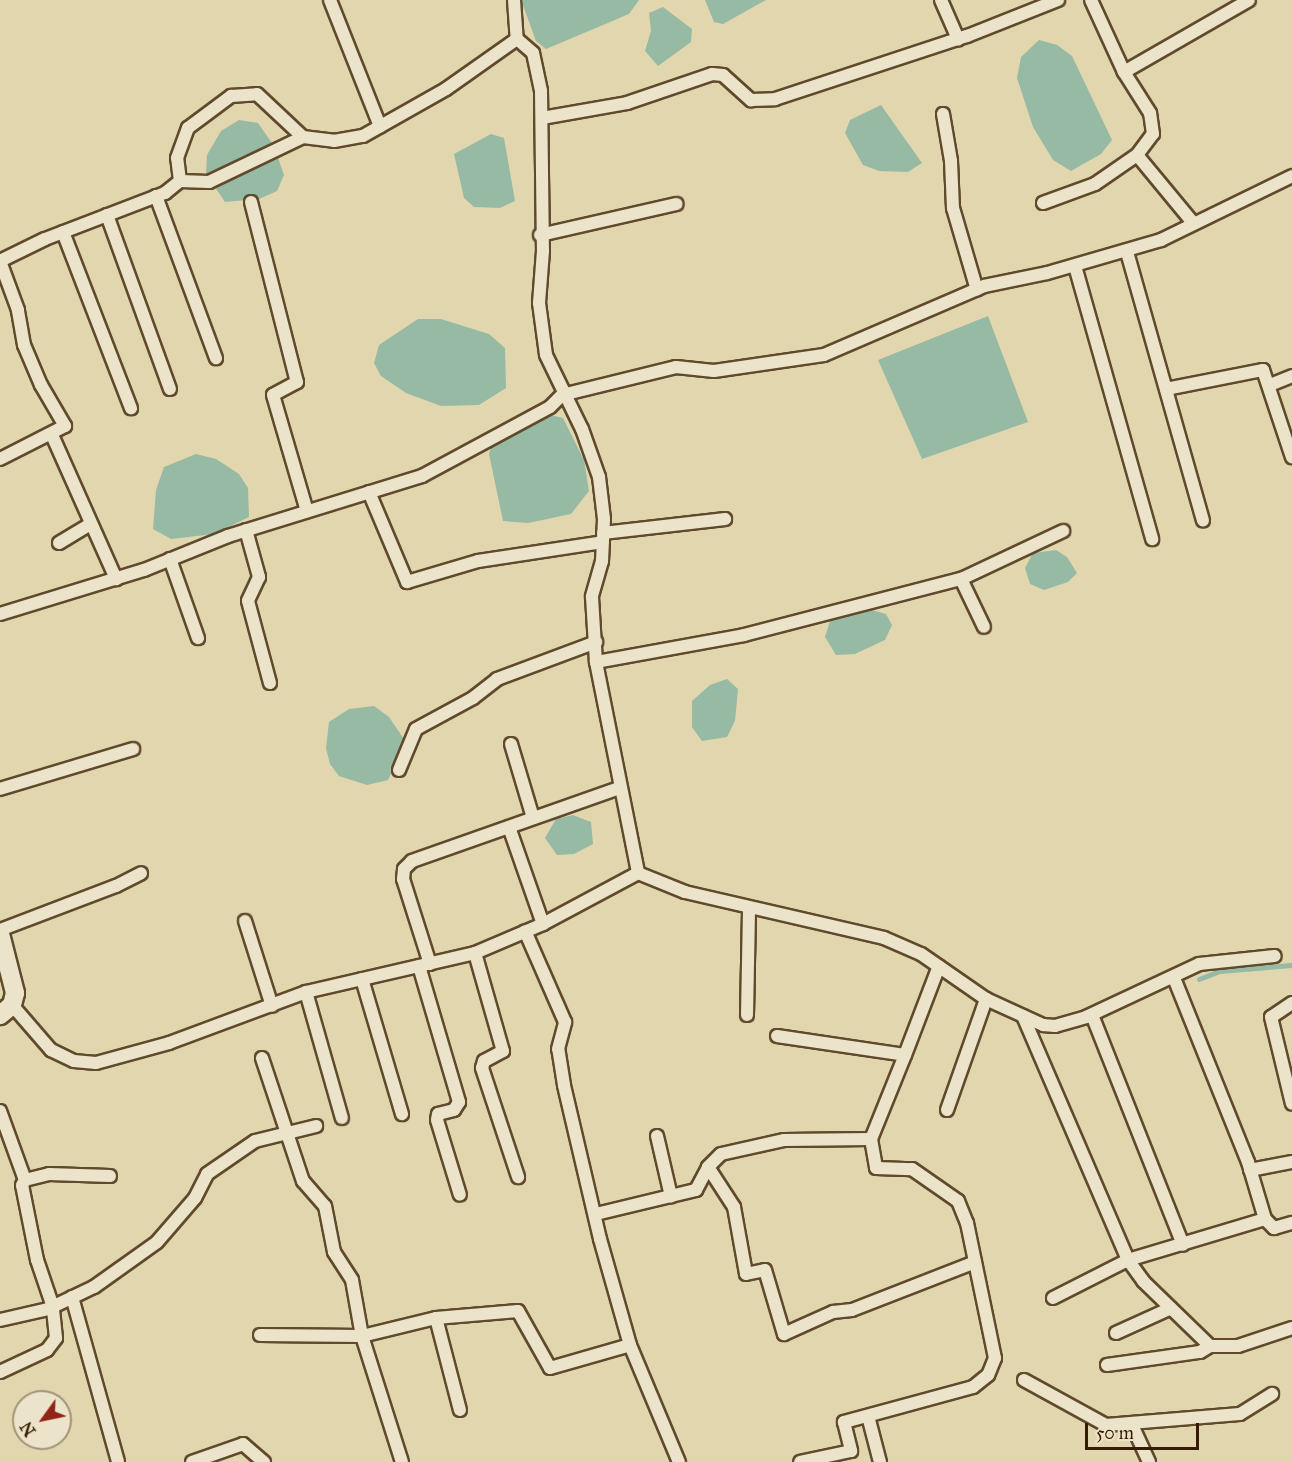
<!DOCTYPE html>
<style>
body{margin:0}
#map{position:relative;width:1292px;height:1462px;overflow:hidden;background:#e2d6ae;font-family:"IM FELL Great Primer",serif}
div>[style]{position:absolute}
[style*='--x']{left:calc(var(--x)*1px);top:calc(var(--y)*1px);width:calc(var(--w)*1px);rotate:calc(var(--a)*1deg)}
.water>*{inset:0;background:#96baa4}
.stream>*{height:4.5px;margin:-2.25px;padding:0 2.25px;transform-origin:2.25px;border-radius:2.25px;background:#96baa4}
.roads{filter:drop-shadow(2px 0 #604a2c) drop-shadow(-2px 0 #604a2c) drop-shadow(0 2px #604a2c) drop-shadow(0 -2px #604a2c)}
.street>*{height:12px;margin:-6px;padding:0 6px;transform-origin:6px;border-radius:6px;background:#ece4ca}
.secondary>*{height:18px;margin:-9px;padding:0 9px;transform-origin:9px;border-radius:9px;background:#ece4ca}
span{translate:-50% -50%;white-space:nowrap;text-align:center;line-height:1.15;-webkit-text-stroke:5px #ece4ca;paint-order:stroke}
.north{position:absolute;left:12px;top:1390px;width:60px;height:60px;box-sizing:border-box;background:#ece4ca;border:2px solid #a2947a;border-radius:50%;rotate:237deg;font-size:16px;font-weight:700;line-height:24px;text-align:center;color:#341b01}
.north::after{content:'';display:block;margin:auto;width:21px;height:27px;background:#8f2418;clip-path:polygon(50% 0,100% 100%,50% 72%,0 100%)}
.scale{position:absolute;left:1085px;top:1423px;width:114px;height:27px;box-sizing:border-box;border:3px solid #341b01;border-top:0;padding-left:8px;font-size:18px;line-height:21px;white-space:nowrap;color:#341b01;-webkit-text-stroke:4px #ece4ca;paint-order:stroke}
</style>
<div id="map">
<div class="water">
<div style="clip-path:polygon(521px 0,639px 0,629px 14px,546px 49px,536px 41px)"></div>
<div style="clip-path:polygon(705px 0,766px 0,723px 24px,714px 22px)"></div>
<div style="clip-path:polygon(663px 7px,692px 29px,691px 42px,658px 66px,645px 51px,651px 31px,649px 13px)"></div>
<div style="clip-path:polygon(1039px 40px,1057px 45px,1072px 56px,1112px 140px,1101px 154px,1071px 171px,1053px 160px,1033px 127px,1017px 78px,1021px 57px)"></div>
<div style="clip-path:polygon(881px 105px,922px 163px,908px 172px,879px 171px,863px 165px,845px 133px,850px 120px)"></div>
<div style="clip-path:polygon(239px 120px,258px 123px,274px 146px,284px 175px,277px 191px,259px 199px,225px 202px,206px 174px,207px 155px,221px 131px)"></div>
<div style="clip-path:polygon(491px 134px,504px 138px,515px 201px,500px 208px,474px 207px,464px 198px,454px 154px)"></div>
<div style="clip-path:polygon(988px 316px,1028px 422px,922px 459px,878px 360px)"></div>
<div style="clip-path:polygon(418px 319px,441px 319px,489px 334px,505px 348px,506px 388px,479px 405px,441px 406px,406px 393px,381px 376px,374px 363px,379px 345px)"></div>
<div style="clip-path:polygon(547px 414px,563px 418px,584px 460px,589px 491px,571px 514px,528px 523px,503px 521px,489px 454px,493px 441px)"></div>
<div style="clip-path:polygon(196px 454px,216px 459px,239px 474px,248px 488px,249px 517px,214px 534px,171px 539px,153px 529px,156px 490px,164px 467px)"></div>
<div style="clip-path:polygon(1056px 550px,1067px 557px,1077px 573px,1068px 582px,1044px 590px,1030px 584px,1025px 568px,1033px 553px)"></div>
<div style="clip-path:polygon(868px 609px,886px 614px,892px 625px,885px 640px,855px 654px,836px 655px,825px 637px,831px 618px)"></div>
<div style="clip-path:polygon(727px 679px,738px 689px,735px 721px,727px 737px,702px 741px,692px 727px,692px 701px,710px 685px)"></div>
<div style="clip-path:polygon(374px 706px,389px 717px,406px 742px,388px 780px,367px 785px,339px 776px,330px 764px,326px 748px,329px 722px,349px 709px)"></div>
<div style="clip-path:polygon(573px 815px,591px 822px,593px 844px,574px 854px,557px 855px,545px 838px,556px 819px)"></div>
</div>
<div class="stream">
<div style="--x:1199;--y:979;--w:22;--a:-21"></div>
<div style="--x:1220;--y:971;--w:72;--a:-4.8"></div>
</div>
<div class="roads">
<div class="street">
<div style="--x:330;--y:0;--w:136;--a:68.4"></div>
<div style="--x:514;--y:0;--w:39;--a:86"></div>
<div style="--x:941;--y:0;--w:43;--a:66.4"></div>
<div style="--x:1124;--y:72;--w:144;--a:-29.9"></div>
<div style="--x:943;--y:114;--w:48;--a:80.3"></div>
<div style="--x:951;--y:161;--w:47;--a:87.6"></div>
<div style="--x:953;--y:208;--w:85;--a:73.7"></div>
<div style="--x:542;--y:118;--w:86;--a:-10"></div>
<div style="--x:627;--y:103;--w:90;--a:-18.8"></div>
<div style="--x:712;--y:74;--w:11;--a:5"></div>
<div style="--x:723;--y:75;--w:38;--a:42"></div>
<div style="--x:751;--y:100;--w:24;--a:-2"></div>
<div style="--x:775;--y:99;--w:202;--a:-18.2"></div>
<div style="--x:967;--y:36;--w:98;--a:-21.6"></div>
<div style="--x:1137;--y:155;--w:89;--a:50.4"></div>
<div style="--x:180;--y:181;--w:29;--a:2"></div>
<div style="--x:209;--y:182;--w:104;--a:-25.6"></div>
<div style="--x:156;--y:196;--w:173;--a:69.7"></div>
<div style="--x:251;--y:202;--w:186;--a:75.7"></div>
<div style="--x:297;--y:382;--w:27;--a:152"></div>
<div style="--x:273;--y:395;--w:121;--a:73.7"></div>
<div style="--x:1043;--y:203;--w:55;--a:-20.1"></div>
<div style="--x:1095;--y:184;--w:51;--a:-34.6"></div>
<div style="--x:1137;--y:155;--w:26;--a:-53"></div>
<div style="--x:1153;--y:134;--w:21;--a:-98"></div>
<div style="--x:1150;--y:113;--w:49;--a:-122.4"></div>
<div style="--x:1124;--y:72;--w:79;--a:-114.6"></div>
<div style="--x:107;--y:215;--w:185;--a:70.1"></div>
<div style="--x:63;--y:232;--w:189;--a:68.9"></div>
<div style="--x:540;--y:235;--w:140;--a:-12.8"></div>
<div style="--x:1127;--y:252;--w:279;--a:74.2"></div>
<div style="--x:0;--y:261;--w:50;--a:-26.1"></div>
<div style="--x:45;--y:239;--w:129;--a:-21"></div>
<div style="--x:165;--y:193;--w:19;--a:-39"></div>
<div style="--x:180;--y:181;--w:23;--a:-97"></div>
<div style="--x:177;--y:158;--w:32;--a:-70"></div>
<div style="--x:188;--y:128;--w:54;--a:-36.7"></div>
<div style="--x:231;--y:96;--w:26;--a:-4"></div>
<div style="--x:257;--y:94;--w:63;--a:43.1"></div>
<div style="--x:303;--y:137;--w:31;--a:7"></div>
<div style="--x:334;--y:141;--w:29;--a:-10"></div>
<div style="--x:363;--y:136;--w:95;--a:-29.5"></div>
<div style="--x:446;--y:89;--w:87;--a:-35.2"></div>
<div style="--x:517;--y:39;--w:21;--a:41"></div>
<div style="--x:533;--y:53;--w:39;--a:78"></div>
<div style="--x:541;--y:91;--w:160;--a:89.3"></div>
<div style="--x:543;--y:251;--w:52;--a:94.4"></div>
<div style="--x:539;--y:303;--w:52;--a:82.3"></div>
<div style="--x:546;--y:355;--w:82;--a:64.1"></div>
<div style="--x:582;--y:429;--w:51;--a:70.5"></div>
<div style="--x:599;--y:477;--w:42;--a:83.2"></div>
<div style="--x:604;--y:519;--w:42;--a:92.7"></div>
<div style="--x:602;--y:561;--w:37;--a:106"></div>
<div style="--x:592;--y:597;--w:65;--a:86.5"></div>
<div style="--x:596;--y:662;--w:215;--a:78.7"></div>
<div style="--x:1075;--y:266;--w:284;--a:74.2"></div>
<div style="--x:1270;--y:385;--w:24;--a:-22"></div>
<div style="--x:1166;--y:389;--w:99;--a:-11.1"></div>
<div style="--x:1263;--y:370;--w:92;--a:71.6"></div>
<div style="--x:52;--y:435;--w:158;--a:66"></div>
<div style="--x:0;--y:459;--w:73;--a:-26.9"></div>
<div style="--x:65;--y:426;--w:48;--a:-120.3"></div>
<div style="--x:41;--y:385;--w:43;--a:-113"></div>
<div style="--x:24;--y:345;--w:36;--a:-100"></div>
<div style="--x:18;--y:310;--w:52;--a:-110.2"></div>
<div style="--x:369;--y:492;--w:98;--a:67.1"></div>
<div style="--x:407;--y:582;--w:74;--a:-16.5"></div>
<div style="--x:478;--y:561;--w:126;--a:-8.6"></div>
<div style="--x:246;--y:530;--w:49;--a:74.5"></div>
<div style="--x:259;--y:577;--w:26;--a:115"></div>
<div style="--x:248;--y:601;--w:85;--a:75"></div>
<div style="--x:603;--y:533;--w:123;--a:-6.5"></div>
<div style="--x:59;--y:543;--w:37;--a:-31"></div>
<div style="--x:170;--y:559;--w:84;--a:70.5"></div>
<div style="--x:961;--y:579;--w:53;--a:64.4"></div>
<div style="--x:0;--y:614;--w:151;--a:-17"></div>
<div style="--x:144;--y:570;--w:91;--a:-22"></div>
<div style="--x:228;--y:536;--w:203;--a:-17.2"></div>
<div style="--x:422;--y:476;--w:145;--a:-28.3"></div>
<div style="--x:550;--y:407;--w:17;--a:-45"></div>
<div style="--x:562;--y:395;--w:117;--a:-13.8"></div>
<div style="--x:676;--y:367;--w:38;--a:6"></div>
<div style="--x:714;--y:371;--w:111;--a:-8.3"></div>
<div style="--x:824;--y:355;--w:174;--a:-23.3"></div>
<div style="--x:984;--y:286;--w:64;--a:-11.7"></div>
<div style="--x:1047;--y:273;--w:119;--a:-16.1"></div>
<div style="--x:1161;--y:240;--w:146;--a:-26"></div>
<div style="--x:596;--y:662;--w:150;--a:-10.3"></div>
<div style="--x:744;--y:635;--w:224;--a:-14.5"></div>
<div style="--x:961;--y:579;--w:113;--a:-25.2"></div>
<div style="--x:511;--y:744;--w:77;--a:73.4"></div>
<div style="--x:399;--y:770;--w:44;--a:-67.5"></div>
<div style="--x:416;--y:729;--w:65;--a:-28.5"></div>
<div style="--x:473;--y:698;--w:31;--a:-38"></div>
<div style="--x:497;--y:679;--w:106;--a:-20.5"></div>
<div style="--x:0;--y:789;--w:139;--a:-16.7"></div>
<div style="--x:509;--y:827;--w:103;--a:70.7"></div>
<div style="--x:638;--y:873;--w:51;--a:22"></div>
<div style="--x:685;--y:892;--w:204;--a:13"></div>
<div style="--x:884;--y:938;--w:40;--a:23.4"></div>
<div style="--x:921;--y:954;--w:79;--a:34.7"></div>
<div style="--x:986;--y:999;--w:63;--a:24.5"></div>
<div style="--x:1043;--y:1025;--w:12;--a:5"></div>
<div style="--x:1055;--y:1026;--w:32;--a:-16"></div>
<div style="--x:1086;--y:1017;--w:125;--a:-25.1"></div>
<div style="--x:1199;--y:964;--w:76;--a:-6"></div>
<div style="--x:245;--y:921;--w:89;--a:72.4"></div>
<div style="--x:0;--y:930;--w:124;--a:-20.8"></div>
<div style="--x:116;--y:886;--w:28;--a:-27"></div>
<div style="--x:475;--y:953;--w:102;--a:74.1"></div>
<div style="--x:503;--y:1051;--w:21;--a:152"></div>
<div style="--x:484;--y:1061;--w:7;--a:106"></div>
<div style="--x:482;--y:1068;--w:115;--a:71.7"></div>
<div style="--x:430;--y:964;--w:89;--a:-107.6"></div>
<div style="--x:403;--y:879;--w:10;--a:-84"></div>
<div style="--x:404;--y:869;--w:11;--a:-45"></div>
<div style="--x:412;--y:861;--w:219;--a:-19.4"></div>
<div style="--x:419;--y:966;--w:142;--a:73.6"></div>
<div style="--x:459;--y:1102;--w:9;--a:122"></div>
<div style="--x:454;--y:1110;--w:16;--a:166"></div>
<div style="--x:438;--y:1114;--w:6;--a:99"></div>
<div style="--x:437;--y:1120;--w:78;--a:73"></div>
<div style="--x:1174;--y:978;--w:198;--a:68.1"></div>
<div style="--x:1248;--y:1162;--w:59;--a:73.4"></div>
<div style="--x:1265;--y:1219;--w:13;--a:45"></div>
<div style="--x:1274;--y:1228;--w:19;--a:-16"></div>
<div style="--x:362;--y:979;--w:141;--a:73.5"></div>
<div style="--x:306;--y:992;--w:131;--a:74.1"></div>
<div style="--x:1292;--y:1003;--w:25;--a:146"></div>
<div style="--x:1271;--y:1017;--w:89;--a:76.4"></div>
<div style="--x:12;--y:1005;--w:60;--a:49.1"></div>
<div style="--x:51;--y:1050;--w:25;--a:26"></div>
<div style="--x:74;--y:1061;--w:22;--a:5"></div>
<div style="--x:96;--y:1063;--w:76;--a:-15.3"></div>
<div style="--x:169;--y:1043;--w:146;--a:-20.4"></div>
<div style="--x:306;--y:992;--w:173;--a:-13"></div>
<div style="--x:475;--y:953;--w:74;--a:-23.1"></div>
<div style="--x:543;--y:924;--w:108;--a:-28.2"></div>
<div style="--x:747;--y:1015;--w:107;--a:-88.9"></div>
<div style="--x:1092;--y:1015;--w:247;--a:68.4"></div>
<div style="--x:1023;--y:1016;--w:266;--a:66.7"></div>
<div style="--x:1128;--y:1260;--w:26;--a:54"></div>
<div style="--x:1143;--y:1281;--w:93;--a:44.1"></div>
<div style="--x:1210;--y:1346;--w:28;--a:0"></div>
<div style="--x:1238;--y:1346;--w:57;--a:-18.4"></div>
<div style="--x:777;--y:1036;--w:129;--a:8.4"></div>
<div style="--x:905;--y:1055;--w:91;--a:112"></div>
<div style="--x:905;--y:1055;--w:95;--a:-69.1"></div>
<div style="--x:262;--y:1058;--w:130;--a:71.6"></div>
<div style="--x:303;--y:1181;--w:33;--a:49"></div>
<div style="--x:325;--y:1206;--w:47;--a:78.9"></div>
<div style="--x:334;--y:1252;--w:33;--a:57"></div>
<div style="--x:352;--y:1280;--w:57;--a:79.9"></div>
<div style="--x:362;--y:1336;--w:132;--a:72.4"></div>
<div style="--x:947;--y:1110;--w:118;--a:-70.6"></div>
<div style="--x:0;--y:1111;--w:73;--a:70.1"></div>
<div style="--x:657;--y:1136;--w:62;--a:76.9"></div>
<div style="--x:708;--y:1167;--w:48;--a:57"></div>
<div style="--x:734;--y:1207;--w:68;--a:79.8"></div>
<div style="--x:746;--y:1274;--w:19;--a:-12"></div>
<div style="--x:765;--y:1270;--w:67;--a:73.5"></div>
<div style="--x:784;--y:1334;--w:54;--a:-24.2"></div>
<div style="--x:833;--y:1312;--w:19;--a:-6"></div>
<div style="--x:852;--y:1310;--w:132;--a:-21.3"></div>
<div style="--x:1250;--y:1170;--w:43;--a:-10.8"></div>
<div style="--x:596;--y:1214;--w:103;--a:-13.5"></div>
<div style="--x:696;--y:1190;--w:26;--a:-62"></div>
<div style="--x:708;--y:1167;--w:18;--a:-45"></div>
<div style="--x:721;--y:1154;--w:65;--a:-12.5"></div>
<div style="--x:784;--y:1140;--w:87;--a:-0.7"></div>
<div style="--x:871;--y:1139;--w:29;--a:80"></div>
<div style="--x:876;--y:1168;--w:36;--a:2"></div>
<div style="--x:912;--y:1169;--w:56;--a:34.8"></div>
<div style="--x:958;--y:1201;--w:24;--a:68"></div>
<div style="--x:967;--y:1223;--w:138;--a:78.3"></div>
<div style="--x:995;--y:1358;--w:18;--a:112"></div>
<div style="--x:988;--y:1375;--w:19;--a:141"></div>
<div style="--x:973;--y:1387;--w:134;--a:164.8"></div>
<div style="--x:844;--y:1422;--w:30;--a:76"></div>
<div style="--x:851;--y:1451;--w:52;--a:167.8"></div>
<div style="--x:72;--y:1297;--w:171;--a:74.4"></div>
<div style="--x:1053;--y:1298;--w:84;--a:-26.9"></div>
<div style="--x:1128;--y:1260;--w:143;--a:-16.7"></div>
<div style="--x:436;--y:1318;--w:95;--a:75.4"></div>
<div style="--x:0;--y:1320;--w:49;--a:-12.9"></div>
<div style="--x:48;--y:1309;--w:51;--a:-25.6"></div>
<div style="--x:94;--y:1287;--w:77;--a:-35.5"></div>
<div style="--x:157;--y:1242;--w:58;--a:-49.2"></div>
<div style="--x:195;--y:1198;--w:27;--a:-63"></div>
<div style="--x:207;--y:1174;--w:58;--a:-34.5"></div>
<div style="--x:255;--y:1141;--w:63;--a:-13.8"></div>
<div style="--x:1116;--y:1333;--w:60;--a:-24.4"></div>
<div style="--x:260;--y:1335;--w:102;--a:0.6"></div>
<div style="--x:362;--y:1336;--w:76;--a:-13.7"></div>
<div style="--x:436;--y:1318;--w:82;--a:-4.9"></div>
<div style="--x:518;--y:1311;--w:65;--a:60.7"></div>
<div style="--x:550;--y:1368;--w:83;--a:-16"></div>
<div style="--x:630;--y:1345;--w:110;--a:-105.8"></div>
<div style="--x:600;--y:1239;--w:158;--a:-103.2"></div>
<div style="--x:564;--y:1085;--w:36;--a:-99"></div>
<div style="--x:558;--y:1049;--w:28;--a:-75"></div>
<div style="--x:565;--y:1022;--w:99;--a:-113.7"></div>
<div style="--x:630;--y:1345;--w:127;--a:67.3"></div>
<div style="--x:1107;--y:1365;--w:94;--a:-8"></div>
<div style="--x:1200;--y:1352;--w:12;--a:-31"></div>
<div style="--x:0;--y:1372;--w:52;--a:-25.1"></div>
<div style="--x:47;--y:1350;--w:15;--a:-53"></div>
<div style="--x:56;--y:1338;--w:31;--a:-96"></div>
<div style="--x:53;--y:1307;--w:50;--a:-108.8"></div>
<div style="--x:37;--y:1260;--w:76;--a:-101.3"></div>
<div style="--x:22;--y:1185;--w:6;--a:-59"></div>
<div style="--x:25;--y:1180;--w:25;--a:-14"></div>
<div style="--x:49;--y:1174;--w:61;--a:1.9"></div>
<div style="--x:1024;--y:1380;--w:94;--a:28.8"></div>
<div style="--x:1106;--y:1425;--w:134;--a:-4.7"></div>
<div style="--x:1240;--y:1414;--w:38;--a:-32"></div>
<div style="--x:868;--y:1416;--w:48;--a:75.4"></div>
<div style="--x:1132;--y:1425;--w:41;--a:65.3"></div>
<div style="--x:192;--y:1462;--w:54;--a:-19.4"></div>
<div style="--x:243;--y:1444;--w:28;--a:41"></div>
</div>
<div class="secondary">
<div style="--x:0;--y:934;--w:61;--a:75.7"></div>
<div style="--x:15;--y:993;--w:12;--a:104"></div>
<div style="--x:12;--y:1005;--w:16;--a:140"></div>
</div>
</div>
<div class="north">N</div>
<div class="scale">50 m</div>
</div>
